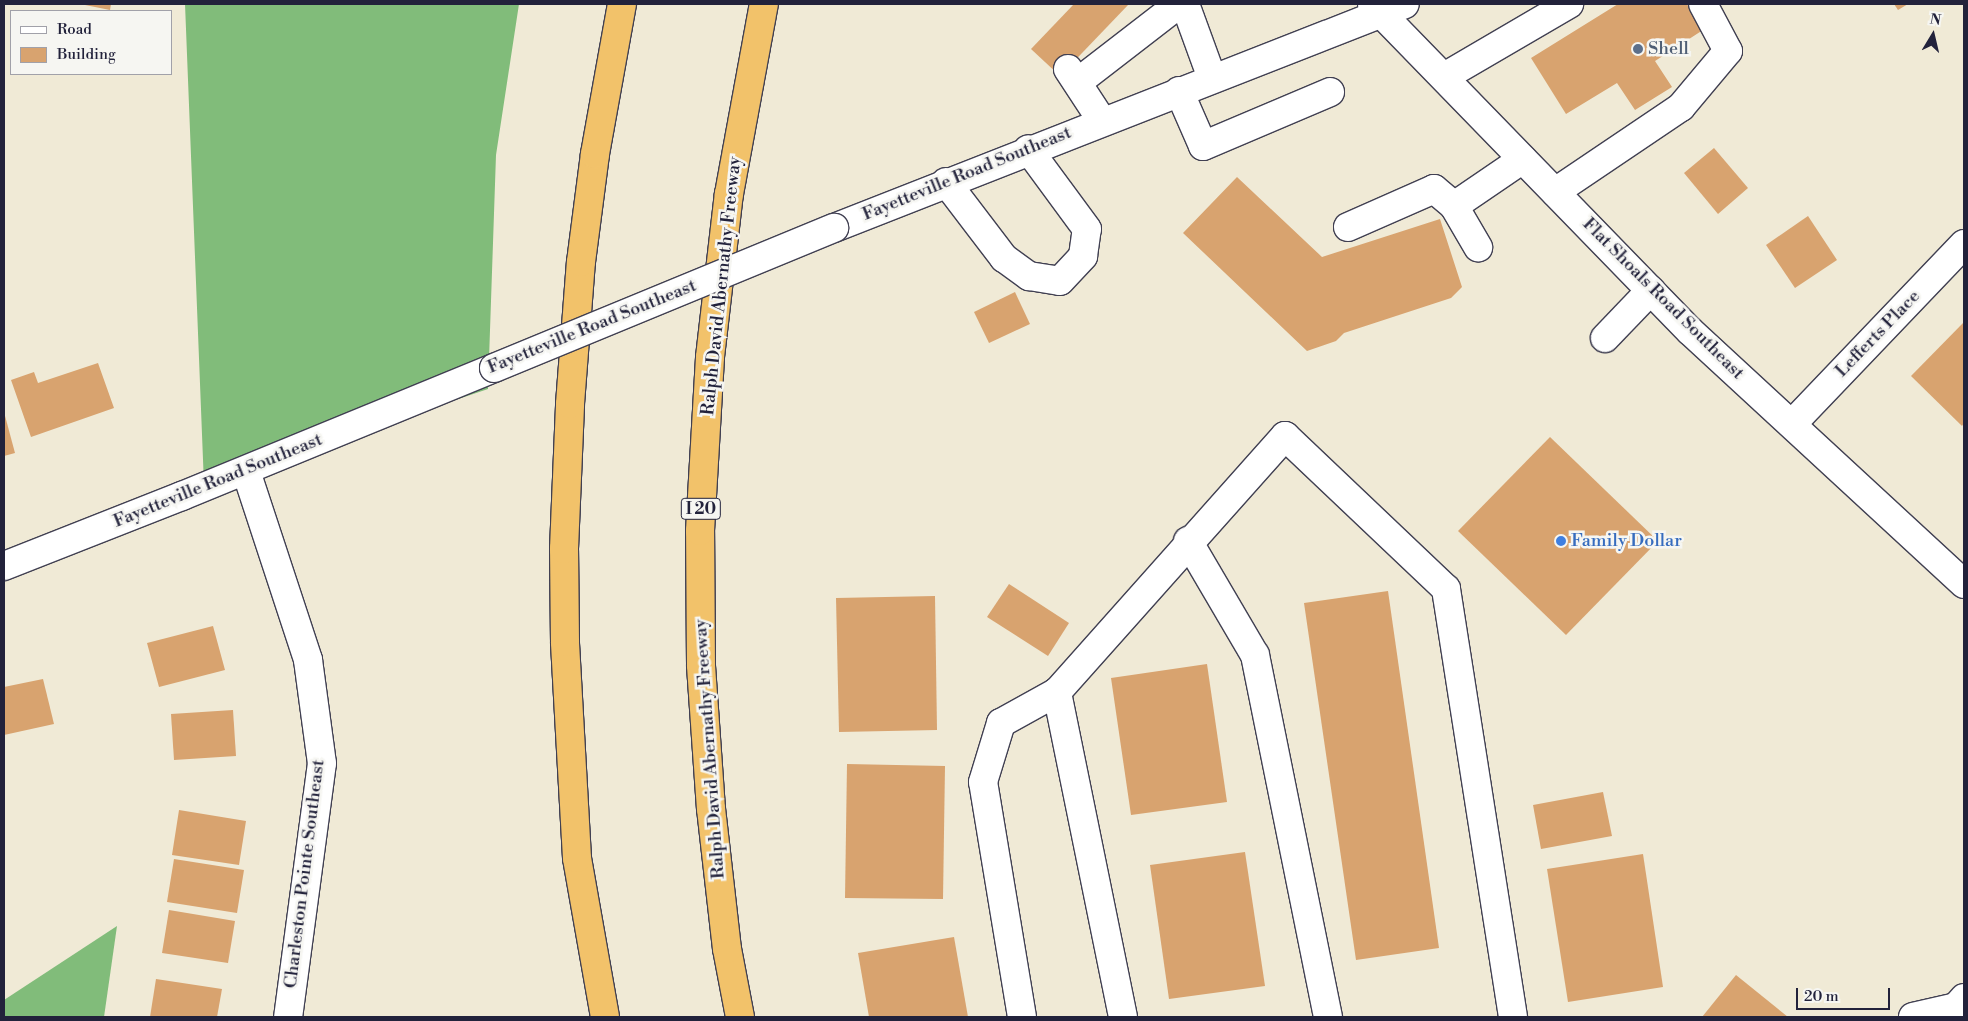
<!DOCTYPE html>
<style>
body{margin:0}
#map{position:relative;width:1968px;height:1021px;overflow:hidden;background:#f0ead6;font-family:"Libre Bodoni",serif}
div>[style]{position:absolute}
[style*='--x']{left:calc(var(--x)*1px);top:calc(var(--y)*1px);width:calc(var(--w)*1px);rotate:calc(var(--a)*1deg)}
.forest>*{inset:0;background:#81bc7a}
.building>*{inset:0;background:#d8a36f}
.roads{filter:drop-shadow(1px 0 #414052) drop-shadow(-1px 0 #414052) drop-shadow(0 1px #414052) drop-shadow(0 -1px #414052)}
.minor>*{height:28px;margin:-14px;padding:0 14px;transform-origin:14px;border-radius:14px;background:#fff}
.highway>*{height:28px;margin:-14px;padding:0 14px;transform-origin:14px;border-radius:14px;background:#f2c26a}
.bridges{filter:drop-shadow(1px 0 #414052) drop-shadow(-1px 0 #414052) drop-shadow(0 1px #414052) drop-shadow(0 -1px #414052)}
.minor-bridge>*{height:28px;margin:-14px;padding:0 14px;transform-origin:14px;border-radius:14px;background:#fff}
.dots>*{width:14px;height:14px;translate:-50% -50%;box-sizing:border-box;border:2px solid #f6f6f2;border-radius:50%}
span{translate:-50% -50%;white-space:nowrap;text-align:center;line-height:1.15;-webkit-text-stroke:5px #f6f6f2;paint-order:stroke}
.shield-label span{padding:1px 4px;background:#f6f6f2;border:1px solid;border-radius:4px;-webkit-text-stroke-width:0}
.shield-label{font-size:16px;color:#22223b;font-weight:700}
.service-label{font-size:18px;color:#4e5e75}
.left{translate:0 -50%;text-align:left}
.street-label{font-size:18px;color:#22223b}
.shop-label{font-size:18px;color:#366cbe}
.frame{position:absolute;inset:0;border:5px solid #22223b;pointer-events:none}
.legend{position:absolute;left:10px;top:10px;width:162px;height:65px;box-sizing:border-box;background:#f6f6f2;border:1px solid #a1a1a9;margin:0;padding:6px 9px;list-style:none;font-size:15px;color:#22223b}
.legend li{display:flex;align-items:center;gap:10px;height:25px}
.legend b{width:25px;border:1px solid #a1a1a9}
.north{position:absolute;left:1908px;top:10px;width:50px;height:50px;-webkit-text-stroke:4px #f6f6f2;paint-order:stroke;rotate:9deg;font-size:14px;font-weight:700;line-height:20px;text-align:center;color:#22223b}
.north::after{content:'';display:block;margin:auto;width:18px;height:22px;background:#22223b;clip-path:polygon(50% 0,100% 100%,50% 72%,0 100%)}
.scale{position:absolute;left:1796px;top:988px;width:94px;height:22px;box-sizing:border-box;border:2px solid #22223b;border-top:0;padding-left:6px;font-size:15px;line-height:18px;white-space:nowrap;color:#22223b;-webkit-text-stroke:4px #f6f6f2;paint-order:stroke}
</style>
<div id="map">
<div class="forest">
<div style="clip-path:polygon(185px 4px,519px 4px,496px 155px,488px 389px,204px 485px)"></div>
<div style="clip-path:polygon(117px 926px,104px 1017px,4px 1017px,4px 1000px)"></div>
</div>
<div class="building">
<div style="clip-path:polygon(80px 4px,111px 4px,110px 10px)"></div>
<div style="clip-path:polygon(1074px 4px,1129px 4px,1060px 76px,1031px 49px)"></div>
<div style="clip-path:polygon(1618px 4px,1687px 4px,1703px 30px,1655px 61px,1672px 87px,1635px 110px,1617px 83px,1566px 114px,1531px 58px)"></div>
<div style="clip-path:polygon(1894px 4px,1908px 4px,1898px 10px)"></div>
<div style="clip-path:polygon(1714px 148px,1748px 188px,1718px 214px,1684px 173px)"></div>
<div style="clip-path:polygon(1237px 177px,1322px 257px,1440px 219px,1462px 287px,1451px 298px,1344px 333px,1336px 341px,1307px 351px,1183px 233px)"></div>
<div style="clip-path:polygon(1808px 216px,1837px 260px,1795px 288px,1766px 245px)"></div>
<div style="clip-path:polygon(1015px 292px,1030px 324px,989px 343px,974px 312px)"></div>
<div style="clip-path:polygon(1964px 322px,1964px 423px,1962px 426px,1911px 376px)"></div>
<div style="clip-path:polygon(98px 363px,114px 408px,31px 437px,11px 380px,34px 372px,38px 383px)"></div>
<div style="clip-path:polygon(4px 412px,15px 453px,4px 456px)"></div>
<div style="clip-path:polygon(1550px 437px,1658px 541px,1566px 635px,1458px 531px)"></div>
<div style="clip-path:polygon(1009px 584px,1069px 623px,1048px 656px,987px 617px)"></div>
<div style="clip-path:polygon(1388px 591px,1439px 948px,1356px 960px,1304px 603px)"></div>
<div style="clip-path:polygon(935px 596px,937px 730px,839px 732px,836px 598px)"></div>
<div style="clip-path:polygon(213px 626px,225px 670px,159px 687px,147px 643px)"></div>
<div style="clip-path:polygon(1207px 664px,1227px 802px,1131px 815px,1111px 678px)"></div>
<div style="clip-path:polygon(43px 679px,54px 724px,4px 735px,4px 687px)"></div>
<div style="clip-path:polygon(233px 710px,236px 756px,174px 760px,171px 714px)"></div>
<div style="clip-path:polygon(847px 764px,945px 766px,943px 899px,845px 898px)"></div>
<div style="clip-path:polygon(1603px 792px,1612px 836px,1541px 849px,1533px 805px)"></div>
<div style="clip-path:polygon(179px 810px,246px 821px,239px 865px,172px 855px)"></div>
<div style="clip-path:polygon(1245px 852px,1265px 986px,1169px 999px,1150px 865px)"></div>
<div style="clip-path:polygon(1643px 854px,1663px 987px,1568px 1002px,1547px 869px)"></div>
<div style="clip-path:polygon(174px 859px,244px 870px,237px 913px,167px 902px)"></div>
<div style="clip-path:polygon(169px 910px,235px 921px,228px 963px,162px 953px)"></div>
<div style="clip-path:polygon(954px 937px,968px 1017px,869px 1017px,858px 953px)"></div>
<div style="clip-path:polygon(1736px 975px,1788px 1017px,1702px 1017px)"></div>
<div style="clip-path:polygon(156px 979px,222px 989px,217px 1017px,150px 1017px)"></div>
</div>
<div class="roads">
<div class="minor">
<div style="--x:1185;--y:4;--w:79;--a:70"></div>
<div style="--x:1372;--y:4;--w:456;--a:45.8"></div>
<div style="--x:1690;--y:331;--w:373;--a:42.7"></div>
<div style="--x:1068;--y:69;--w:62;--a:56.8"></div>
<div style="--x:1444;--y:77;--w:145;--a:-30.3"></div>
<div style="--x:1078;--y:82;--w:128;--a:-37.7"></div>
<div style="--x:1179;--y:91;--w:60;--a:66.4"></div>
<div style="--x:1203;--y:146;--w:138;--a:-23"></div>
<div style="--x:946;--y:182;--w:96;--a:52.7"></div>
<div style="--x:1004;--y:258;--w:31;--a:36"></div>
<div style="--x:1029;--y:276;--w:31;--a:9"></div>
<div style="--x:1060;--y:281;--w:34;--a:-47"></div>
<div style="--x:1083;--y:256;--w:27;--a:-82"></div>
<div style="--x:1087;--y:229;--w:99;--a:-126.4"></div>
<div style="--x:1555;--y:192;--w:152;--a:-34"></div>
<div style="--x:1681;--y:107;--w:73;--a:-50"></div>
<div style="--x:1728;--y:51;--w:53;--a:-118"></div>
<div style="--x:1454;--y:206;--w:48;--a:59.7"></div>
<div style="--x:1348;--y:227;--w:94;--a:-23.8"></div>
<div style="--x:1434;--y:189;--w:26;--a:40"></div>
<div style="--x:1454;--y:206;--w:83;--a:-34.3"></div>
<div style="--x:834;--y:228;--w:613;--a:-21.42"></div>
<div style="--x:1605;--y:338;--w:66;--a:-46.2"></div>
<div style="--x:1792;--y:424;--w:249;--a:-46.3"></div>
<div style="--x:246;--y:471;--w:199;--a:71.8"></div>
<div style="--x:308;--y:660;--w:104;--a:82.3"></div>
<div style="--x:322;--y:763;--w:256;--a:97.6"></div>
<div style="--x:1188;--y:541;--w:132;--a:59.6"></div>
<div style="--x:1255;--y:655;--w:369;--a:78.6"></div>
<div style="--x:4;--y:566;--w:191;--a:-21.5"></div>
<div style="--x:182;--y:496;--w:337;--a:-22.3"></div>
<div style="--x:1022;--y:1017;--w:238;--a:-99.4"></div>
<div style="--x:983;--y:782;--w:62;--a:-73"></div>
<div style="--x:1001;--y:723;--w:64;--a:-29"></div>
<div style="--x:1123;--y:1017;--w:332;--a:-101.5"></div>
<div style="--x:1057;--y:692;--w:343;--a:-48.3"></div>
<div style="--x:1285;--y:436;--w:222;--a:43.5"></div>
<div style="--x:1446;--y:589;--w:433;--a:81.1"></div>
<div style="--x:1913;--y:1017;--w:44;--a:-13.1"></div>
<div style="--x:1956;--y:1007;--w:12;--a:-48"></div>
</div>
<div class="highway">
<div style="--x:605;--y:1017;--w:161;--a:-100"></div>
<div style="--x:577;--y:858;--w:216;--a:-93.2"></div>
<div style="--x:565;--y:642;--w:93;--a:-90.6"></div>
<div style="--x:564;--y:549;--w:145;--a:-87.6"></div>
<div style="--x:570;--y:404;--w:142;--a:-85.6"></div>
<div style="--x:581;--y:262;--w:109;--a:-82.6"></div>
<div style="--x:595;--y:154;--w:152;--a:-79.8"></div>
<div style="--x:740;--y:1017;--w:69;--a:-100.8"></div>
<div style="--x:727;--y:949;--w:141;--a:-96.5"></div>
<div style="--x:711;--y:809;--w:144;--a:-94"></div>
<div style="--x:701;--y:665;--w:134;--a:-90.4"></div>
<div style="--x:700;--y:531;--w:174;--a:-86.7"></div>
<div style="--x:710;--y:357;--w:164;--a:-83.4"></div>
<div style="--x:729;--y:194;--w:193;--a:-79.6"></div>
</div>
</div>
<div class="bridges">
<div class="minor-bridge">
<div style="--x:494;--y:368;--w:368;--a:-22.4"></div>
</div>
</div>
<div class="dots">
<div style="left:1638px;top:49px;background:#5c6f8a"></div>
<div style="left:1561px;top:541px;background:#3f7fe0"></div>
</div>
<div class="shield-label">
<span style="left:701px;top:509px">I 20</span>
</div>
<div class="service-label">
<span class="left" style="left:1648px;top:49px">Shell</span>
</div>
<div class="street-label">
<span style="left:967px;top:174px;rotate:-22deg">Fayetteville Road Southeast</span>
<span style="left:722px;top:286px;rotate:-84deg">Ralph David Abernathy Freeway</span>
<span style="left:1663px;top:299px;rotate:45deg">Flat Shoals Road Southeast</span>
<span style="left:592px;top:327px;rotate:-22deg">Fayetteville Road Southeast</span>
<span style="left:1878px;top:334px;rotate:-46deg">Lefferts Place</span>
<span style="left:218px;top:481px;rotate:-22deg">Fayetteville Road Southeast</span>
<span style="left:710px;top:749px;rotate:-94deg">Ralph David Abernathy Freeway</span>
<span style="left:305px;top:874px;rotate:-83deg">Charleston Pointe Southeast</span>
</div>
<div class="shop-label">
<span class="left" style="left:1571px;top:541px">Family Dollar</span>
</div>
<div class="frame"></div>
<ul class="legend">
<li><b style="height:6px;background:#fff"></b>Road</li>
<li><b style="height:14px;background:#d8a36f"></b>Building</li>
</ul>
<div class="north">N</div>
<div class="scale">20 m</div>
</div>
